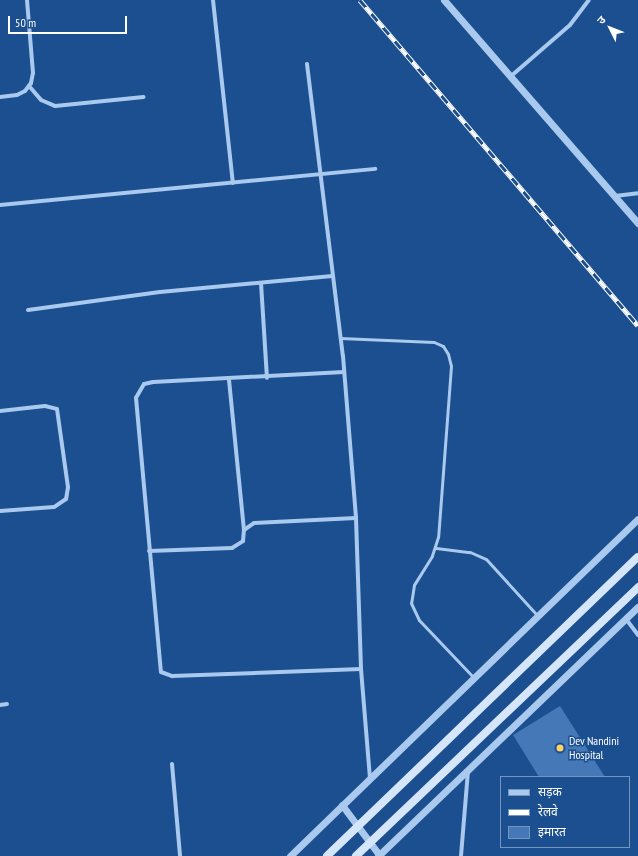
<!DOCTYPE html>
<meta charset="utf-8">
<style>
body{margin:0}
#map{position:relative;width:638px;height:856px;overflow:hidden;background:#1b4f8f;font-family:"PT Sans Narrow","Noto Sans Devanagari",sans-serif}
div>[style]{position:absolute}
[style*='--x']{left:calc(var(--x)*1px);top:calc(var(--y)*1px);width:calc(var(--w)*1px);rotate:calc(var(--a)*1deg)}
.building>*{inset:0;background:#4478b7}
.service>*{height:3px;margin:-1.5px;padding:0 1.5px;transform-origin:1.5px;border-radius:1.5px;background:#a9c9ee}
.minor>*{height:4px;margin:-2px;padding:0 2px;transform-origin:2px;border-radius:2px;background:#a9c9ee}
.tertiary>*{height:7px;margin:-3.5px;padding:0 3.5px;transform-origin:3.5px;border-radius:3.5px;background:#a9c9ee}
.rail>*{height:4.5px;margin-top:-2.25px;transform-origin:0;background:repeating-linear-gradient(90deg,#1b4f8f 0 9px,#fff 0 18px);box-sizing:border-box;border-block:1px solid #fff}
.secondary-bridge>*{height:8px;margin:-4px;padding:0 4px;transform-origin:4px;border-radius:4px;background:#d6e6fa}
.dots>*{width:11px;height:11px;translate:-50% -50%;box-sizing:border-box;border:2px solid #1b4f8f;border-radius:50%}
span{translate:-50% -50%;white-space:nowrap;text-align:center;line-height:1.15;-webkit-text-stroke:3px #1b4f8f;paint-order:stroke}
.poi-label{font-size:12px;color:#fff}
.left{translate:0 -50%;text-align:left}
.legend{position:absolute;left:500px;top:776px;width:130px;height:72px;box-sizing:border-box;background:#1b4f8f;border:1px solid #7695bc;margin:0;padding:5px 7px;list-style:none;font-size:12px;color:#fff}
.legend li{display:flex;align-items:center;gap:8px;height:20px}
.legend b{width:20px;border:1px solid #7695bc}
.north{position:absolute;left:590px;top:8px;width:40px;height:40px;-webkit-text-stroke:3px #1b4f8f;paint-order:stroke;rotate:312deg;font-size:11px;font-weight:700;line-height:16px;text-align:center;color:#fff}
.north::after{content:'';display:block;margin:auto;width:14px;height:18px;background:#fff;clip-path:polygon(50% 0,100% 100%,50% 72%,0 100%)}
.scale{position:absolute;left:8px;top:16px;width:119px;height:18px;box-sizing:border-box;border:2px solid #fff;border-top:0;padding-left:5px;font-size:12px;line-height:14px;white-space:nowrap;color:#fff;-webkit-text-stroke:3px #1b4f8f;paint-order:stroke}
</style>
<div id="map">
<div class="building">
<div style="clip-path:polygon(560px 706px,605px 777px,539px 777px,513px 735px)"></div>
</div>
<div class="service">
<div style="--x:340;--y:338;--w:94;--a:2.4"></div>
<div style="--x:434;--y:342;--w:10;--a:24"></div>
<div style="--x:443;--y:346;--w:9;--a:58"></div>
<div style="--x:448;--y:354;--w:12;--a:76"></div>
<div style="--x:451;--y:366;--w:171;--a:94.3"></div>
<div style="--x:438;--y:537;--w:20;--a:108"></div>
<div style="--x:432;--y:556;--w:34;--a:122"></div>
<div style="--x:414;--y:585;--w:18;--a:99"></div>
<div style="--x:411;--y:603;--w:19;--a:65"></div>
<div style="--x:419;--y:620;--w:79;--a:46.5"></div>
<div style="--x:436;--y:548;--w:34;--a:7"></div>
<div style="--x:470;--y:552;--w:17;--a:24"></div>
<div style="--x:486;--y:559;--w:76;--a:47.7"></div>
</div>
<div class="minor">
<div style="--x:213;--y:0;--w:184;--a:83.8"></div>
<div style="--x:307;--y:64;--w:294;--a:83"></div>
<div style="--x:343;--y:356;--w:163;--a:85.4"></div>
<div style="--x:356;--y:518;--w:151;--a:88.1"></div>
<div style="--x:361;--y:669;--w:109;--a:85.3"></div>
<div style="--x:510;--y:77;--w:79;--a:-40.9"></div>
<div style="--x:570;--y:25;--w:31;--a:-53"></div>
<div style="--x:29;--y:86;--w:18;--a:49"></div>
<div style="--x:41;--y:100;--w:15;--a:23"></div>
<div style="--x:55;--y:106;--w:89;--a:-5.8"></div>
<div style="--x:0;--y:97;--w:17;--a:-7"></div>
<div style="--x:17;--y:95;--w:9;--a:-27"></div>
<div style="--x:25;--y:91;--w:10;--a:-53"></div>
<div style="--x:31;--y:83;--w:10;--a:-79"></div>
<div style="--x:33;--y:73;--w:73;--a:-94.7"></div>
<div style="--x:615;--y:196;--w:23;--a:-7"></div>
<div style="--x:0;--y:205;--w:377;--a:-5.5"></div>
<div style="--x:261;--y:283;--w:95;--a:86.4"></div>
<div style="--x:28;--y:310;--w:133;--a:-7.8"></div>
<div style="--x:160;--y:292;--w:173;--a:-5.3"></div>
<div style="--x:344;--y:372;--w:191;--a:177"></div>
<div style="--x:153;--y:382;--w:9;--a:167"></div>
<div style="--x:144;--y:384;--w:16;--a:120"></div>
<div style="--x:136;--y:398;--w:275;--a:84.8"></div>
<div style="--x:161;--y:672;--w:12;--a:20"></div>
<div style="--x:172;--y:676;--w:189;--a:-2.1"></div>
<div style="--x:229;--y:380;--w:151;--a:84.3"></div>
<div style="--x:0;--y:411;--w:45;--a:-6.3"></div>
<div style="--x:45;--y:406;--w:12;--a:14"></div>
<div style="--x:57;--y:409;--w:79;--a:82"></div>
<div style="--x:68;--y:487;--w:12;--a:99"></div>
<div style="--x:66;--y:499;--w:14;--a:146"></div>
<div style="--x:54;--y:507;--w:54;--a:175.8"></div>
<div style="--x:149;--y:551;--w:83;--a:-2.1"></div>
<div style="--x:232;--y:548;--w:13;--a:-32"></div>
<div style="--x:243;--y:541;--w:11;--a:-85"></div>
<div style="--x:244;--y:530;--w:12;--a:-35"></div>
<div style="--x:254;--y:523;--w:102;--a:-2.8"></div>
<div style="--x:626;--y:619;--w:20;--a:53"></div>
<div style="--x:0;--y:705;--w:7;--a:-8"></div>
<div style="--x:172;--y:764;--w:92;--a:85"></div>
<div style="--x:461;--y:856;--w:86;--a:-85.3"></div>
</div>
<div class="tertiary">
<div style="--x:444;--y:0;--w:296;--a:49"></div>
<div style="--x:342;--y:805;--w:64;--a:53.3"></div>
<div style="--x:290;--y:856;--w:484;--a:-44.1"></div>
<div style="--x:378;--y:856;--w:360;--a:-43.8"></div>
</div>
<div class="rail">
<div style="--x:360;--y:0;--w:428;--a:49.5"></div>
</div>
<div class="secondary-bridge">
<div style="--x:327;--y:856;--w:431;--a:-43.9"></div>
<div style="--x:356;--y:856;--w:390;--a:-43.6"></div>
</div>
<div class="dots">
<div style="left:560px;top:748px;background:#ffd166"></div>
</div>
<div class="poi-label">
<span class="left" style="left:569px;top:748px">Dev Nandini<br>Hospital</span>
</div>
<ul class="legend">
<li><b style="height:5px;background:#a9c9ee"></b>सड़क</li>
<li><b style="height:5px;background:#fff"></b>रेलवे</li>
<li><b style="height:11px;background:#4478b7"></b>इमारत</li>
</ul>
<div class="north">उ</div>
<div class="scale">50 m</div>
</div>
